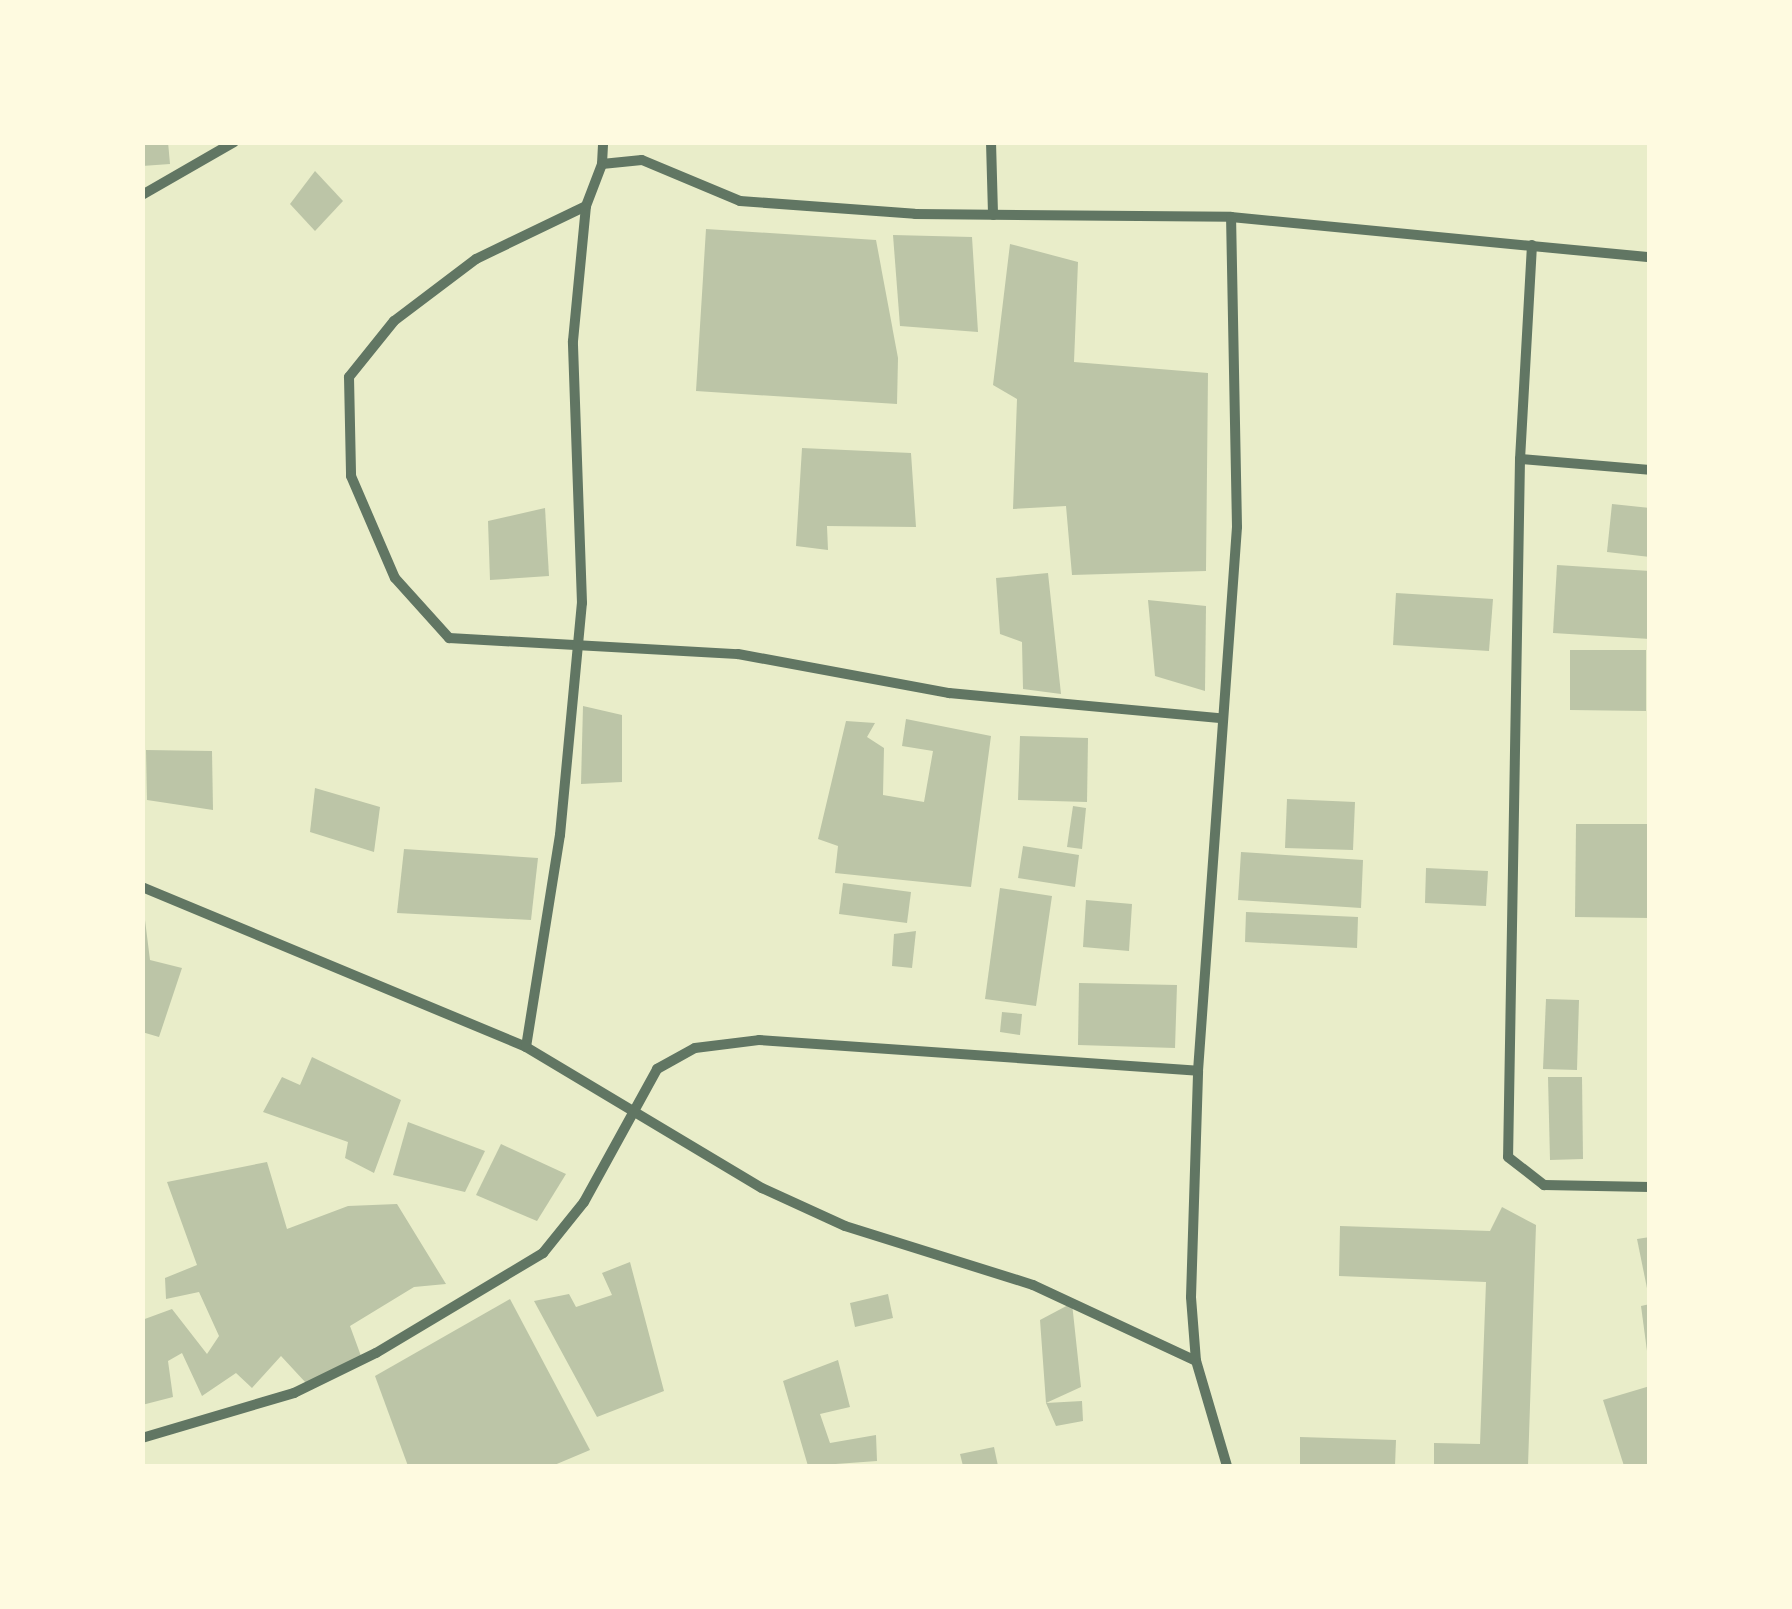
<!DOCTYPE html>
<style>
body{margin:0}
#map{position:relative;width:1792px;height:1609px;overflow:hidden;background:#e9edc9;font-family:"Asap Condensed",sans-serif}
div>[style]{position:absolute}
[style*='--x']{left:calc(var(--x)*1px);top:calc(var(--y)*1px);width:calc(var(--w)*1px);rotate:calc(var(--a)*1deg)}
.building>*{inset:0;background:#bcc5a7}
.minor>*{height:10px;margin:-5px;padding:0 5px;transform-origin:5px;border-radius:5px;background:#617663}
span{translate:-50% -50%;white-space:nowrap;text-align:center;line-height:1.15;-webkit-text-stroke:9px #fefae0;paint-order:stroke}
.frame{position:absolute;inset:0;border:145px solid #fefae0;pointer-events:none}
</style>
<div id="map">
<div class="building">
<div style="clip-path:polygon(142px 142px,168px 142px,170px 164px,142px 166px)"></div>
<div style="clip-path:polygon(315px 171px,343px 201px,315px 231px,290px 204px)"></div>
<div style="clip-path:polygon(706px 229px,876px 240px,898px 358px,897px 404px,696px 391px)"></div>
<div style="clip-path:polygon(893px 235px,972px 237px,978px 332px,900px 326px)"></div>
<div style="clip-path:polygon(1010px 244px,1078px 262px,1074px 362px,1208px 373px,1206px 571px,1072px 575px,1066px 506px,1013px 509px,1017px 399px,993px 385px)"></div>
<div style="clip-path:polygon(802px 448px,911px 453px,916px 527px,827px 526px,828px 550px,796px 546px)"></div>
<div style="clip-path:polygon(1612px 504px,1650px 508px,1650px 557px,1607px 552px)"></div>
<div style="clip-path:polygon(545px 508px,549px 576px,490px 580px,488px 521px)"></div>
<div style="clip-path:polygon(1557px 565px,1650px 571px,1650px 639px,1553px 633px)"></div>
<div style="clip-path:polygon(1048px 573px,1061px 694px,1023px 689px,1022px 642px,1000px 634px,996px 578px)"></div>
<div style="clip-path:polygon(1396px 593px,1493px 599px,1489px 651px,1393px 645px)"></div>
<div style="clip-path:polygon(1148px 600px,1206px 606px,1205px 691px,1155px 676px)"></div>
<div style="clip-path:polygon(1570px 650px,1646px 650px,1646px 711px,1570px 710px)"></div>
<div style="clip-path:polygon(583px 706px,622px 715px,622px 782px,581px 784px)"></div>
<div style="clip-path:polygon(906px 719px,991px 736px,971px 887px,835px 873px,838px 846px,818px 839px,846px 721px,875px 723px,867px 737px,884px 748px,883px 795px,924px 802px,933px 751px,902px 746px)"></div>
<div style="clip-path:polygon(1020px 736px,1088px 738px,1087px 802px,1018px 800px)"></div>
<div style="clip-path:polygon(146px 750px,212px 751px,213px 810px,147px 800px)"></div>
<div style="clip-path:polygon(315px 788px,380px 807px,374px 852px,310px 832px)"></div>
<div style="clip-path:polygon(1287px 799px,1355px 802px,1353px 850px,1285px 848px)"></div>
<div style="clip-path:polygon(1073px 806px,1086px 808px,1082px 849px,1067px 847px)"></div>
<div style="clip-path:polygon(1576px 824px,1650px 824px,1649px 918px,1575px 917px)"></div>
<div style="clip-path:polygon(1023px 846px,1079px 855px,1075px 887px,1018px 878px)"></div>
<div style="clip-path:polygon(404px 849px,538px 858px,531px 920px,397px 913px)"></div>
<div style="clip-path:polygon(1241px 852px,1363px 860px,1361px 908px,1238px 900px)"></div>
<div style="clip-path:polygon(1426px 868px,1488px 871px,1486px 906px,1425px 903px)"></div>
<div style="clip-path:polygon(843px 883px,911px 892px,907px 923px,839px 914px)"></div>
<div style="clip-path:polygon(1000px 888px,1052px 896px,1036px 1006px,985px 999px)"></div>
<div style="clip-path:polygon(1086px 900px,1132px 904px,1129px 951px,1083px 947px)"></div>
<div style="clip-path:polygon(1246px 912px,1358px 917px,1357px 948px,1245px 942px)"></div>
<div style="clip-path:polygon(145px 920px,150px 960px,182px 968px,159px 1037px,142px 1032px)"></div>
<div style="clip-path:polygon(916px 931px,912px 968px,892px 966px,894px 934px)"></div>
<div style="clip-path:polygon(1079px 983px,1177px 985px,1175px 1048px,1078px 1045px)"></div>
<div style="clip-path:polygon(1546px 999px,1579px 1000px,1577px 1070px,1543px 1069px)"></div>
<div style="clip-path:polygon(1002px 1012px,1022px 1014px,1020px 1035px,1000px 1032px)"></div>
<div style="clip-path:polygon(312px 1057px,401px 1100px,374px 1173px,345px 1158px,348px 1142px,263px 1112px,282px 1077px,300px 1085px)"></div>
<div style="clip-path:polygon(1548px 1077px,1582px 1077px,1583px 1159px,1550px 1160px)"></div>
<div style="clip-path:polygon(408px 1122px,485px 1151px,465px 1192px,393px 1175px)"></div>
<div style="clip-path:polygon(501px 1144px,566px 1174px,537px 1221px,476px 1195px)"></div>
<div style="clip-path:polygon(267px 1162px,287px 1229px,348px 1206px,397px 1204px,446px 1284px,414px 1287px,350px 1326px,361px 1356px,306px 1383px,281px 1356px,252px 1388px,236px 1373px,202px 1396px,182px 1353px,168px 1361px,173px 1397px,142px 1405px,142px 1320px,172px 1309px,207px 1354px,219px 1336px,199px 1292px,166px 1299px,165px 1278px,197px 1265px,167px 1182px)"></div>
<div style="clip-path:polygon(1502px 1207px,1536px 1225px,1528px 1466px,1434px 1466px,1434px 1443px,1480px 1444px,1486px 1282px,1339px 1276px,1340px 1226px,1490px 1231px)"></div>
<div style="clip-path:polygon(1650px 1237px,1650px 1293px,1648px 1293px,1637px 1239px)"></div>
<div style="clip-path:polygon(630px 1262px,664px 1391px,597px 1417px,534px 1301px,569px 1294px,576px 1307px,612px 1295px,602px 1273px)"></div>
<div style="clip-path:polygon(888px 1294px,893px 1318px,855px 1327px,850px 1303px)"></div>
<div style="clip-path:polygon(510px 1299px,590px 1450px,552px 1466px,408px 1466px,375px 1376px)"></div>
<div style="clip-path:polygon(1072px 1303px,1081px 1387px,1046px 1403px,1082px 1401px,1083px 1421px,1056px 1426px,1046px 1403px,1040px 1320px)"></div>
<div style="clip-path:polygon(1650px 1304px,1650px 1351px,1647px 1351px,1641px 1306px)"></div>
<div style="clip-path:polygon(838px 1360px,850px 1407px,820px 1414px,830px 1443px,876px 1435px,877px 1461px,808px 1466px,783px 1381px)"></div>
<div style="clip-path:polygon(1650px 1386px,1650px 1466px,1624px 1466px,1603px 1400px)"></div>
<div style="clip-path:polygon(1300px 1437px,1396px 1440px,1395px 1466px,1300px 1466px)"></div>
<div style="clip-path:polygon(994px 1447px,998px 1466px,963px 1466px,960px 1454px)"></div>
</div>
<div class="minor">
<div style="--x:991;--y:142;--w:73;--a:88.4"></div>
<div style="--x:602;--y:164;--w:22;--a:-87"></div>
<div style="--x:142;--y:195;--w:106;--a:-29.9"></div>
<div style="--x:586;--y:206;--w:122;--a:154.3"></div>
<div style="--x:476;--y:259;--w:103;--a:142.9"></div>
<div style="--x:394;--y:321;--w:72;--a:128.8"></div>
<div style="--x:349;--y:377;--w:99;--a:88.8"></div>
<div style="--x:351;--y:476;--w:111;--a:66.7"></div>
<div style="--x:395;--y:578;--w:81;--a:48"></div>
<div style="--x:449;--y:638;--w:289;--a:3.2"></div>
<div style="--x:738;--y:654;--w:215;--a:10.5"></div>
<div style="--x:949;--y:693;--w:272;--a:5.3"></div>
<div style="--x:1532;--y:245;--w:214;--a:93.2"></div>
<div style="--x:1520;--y:459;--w:698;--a:90.98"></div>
<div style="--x:1508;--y:1157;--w:46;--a:37.9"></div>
<div style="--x:1544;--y:1185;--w:106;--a:1.1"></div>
<div style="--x:1520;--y:459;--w:130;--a:4.8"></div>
<div style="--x:142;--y:887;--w:416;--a:22.6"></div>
<div style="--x:526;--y:1047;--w:275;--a:30.9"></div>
<div style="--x:762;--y:1188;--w:91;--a:24.6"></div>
<div style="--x:845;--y:1226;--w:197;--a:17.4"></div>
<div style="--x:1033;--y:1285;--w:180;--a:25"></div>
<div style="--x:526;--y:1047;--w:215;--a:-80.9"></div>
<div style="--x:560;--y:835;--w:233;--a:-84.6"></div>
<div style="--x:582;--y:603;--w:262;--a:-92"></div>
<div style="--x:573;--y:341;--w:136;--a:-84.5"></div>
<div style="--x:586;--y:206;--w:45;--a:-69.1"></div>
<div style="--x:602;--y:164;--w:40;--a:-5.7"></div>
<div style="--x:642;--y:160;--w:106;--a:22.7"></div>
<div style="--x:740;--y:201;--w:175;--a:4.2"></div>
<div style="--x:915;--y:214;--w:316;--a:0.5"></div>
<div style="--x:1231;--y:217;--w:421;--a:5.5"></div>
<div style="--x:142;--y:1438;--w:159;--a:-16.5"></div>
<div style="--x:294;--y:1393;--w:91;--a:-26"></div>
<div style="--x:376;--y:1353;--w:195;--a:-30.9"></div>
<div style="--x:543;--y:1253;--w:65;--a:-51.2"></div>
<div style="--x:584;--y:1202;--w:152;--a:-61.2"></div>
<div style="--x:657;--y:1069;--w:43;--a:-28.9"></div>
<div style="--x:695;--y:1048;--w:64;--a:-7.1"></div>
<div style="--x:759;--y:1040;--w:440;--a:4"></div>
<div style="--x:1227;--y:1466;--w:109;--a:-106.4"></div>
<div style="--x:1196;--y:1361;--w:64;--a:-94.5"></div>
<div style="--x:1191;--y:1297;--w:226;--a:-88.2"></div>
<div style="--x:1198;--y:1071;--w:545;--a:-85.9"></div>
<div style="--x:1237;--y:527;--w:310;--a:-91.1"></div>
</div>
<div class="frame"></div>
</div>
